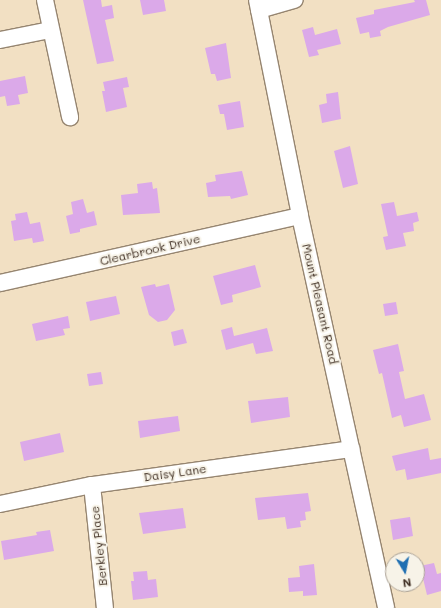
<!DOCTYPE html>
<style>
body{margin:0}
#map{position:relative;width:441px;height:608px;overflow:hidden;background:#f2e0c3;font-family:Mali,sans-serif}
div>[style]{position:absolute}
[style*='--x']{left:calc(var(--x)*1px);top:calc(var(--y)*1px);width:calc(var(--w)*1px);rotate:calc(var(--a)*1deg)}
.building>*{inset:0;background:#dba9e9}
.roads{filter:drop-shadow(1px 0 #968570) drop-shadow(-1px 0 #968570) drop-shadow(0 1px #968570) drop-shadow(0 -1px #968570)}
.minor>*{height:16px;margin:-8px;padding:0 8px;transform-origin:8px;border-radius:8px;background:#fff}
span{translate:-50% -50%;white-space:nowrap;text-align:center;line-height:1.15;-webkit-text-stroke:4px #f7f3e8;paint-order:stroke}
.street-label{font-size:12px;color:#3b2a1e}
.north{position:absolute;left:385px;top:552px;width:40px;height:40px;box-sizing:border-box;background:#f7f3e8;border:1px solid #aca397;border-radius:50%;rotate:170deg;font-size:11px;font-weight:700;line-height:16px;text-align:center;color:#3b2a1e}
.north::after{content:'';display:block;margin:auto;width:14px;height:18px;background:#1f6fb2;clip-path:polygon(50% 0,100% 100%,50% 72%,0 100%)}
</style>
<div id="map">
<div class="building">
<div style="clip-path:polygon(83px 0,101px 0,102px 7px,112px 5px,114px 18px,105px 20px,114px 61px,97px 64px)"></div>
<div style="clip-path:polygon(140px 0,164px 0,166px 11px,143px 15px)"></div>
<div style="clip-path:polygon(414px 0,426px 0,430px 15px,388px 27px,380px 31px,381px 36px,370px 38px,369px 32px,360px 34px,356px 18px,374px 14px,374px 10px,415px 2px)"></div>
<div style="clip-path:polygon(313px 27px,315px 35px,337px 29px,341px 44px,317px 50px,319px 55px,309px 57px,302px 30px)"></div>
<div style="clip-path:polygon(226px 43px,231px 78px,217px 81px,215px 74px,211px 74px,205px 48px)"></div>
<div style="clip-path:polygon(25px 76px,28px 93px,18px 95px,20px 104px,7px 106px,5px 96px,0 97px,0 81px)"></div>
<div style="clip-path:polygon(127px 77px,129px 87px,123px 88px,127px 107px,106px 112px,102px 91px,105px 91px,103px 82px)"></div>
<div style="clip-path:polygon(338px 92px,341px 119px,322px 123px,319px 105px,327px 103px,326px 94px)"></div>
<div style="clip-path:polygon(240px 101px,244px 127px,227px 130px,224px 114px,220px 114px,218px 105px)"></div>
<div style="clip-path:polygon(350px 146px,358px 184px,343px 188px,334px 151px)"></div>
<div style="clip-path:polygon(242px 171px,248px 195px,231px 199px,230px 196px,208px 197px,206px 183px,216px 181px,215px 175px)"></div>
<div style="clip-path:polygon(152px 182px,153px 189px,157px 188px,160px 213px,123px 215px,121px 195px,138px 193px,137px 184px)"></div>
<div style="clip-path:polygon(83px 199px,87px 213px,94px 211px,97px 225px,80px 229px,80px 232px,70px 234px,66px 216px,73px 214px,71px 202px)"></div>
<div style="clip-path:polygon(394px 202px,397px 216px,417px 212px,419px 221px,413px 223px,414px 231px,403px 233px,406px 246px,386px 250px,383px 237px,388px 236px,381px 204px)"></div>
<div style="clip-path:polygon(27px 212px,30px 224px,40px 222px,44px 241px,33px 243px,32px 238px,14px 241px,11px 221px,16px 220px,15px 214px)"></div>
<div style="clip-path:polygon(255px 265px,261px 287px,232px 295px,233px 302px,221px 305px,213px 276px)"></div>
<div style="clip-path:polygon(155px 284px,156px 287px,169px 284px,175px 310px,167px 320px,158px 322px,149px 315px,141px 287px)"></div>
<div style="clip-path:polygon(116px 296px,120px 314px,90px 321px,86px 302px)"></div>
<div style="clip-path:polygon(396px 302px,398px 314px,385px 316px,383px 304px)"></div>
<div style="clip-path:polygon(68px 316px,70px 328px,63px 329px,65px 335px,36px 341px,32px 324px)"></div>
<div style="clip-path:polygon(232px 327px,234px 336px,267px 328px,273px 351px,256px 354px,253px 343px,226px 350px,221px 330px)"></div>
<div style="clip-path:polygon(183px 329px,187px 343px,174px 346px,171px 332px)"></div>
<div style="clip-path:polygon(398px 344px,404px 371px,399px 372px,405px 399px,424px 394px,431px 420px,404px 427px,401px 415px,392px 418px,382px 373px,379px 374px,373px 350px)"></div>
<div style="clip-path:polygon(101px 372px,103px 384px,89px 386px,87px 374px)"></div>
<div style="clip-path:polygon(288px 397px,290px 417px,251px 423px,248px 401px)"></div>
<div style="clip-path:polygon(178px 416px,180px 431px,140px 438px,138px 421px)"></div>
<div style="clip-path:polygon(60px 433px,64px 452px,24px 461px,20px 442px)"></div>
<div style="clip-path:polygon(428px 448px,430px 460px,441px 458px,441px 473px,407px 480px,405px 469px,396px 471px,392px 456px)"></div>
<div style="clip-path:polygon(308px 493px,311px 511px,305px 512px,306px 520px,300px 521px,301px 527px,287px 529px,285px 517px,258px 520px,255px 498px)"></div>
<div style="clip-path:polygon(183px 508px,186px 528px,143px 534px,139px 513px)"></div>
<div style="clip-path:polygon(410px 517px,413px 536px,393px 540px,390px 520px)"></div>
<div style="clip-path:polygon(50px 530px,54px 551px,4px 560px,1px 541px,37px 535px,36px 532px)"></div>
<div style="clip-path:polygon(434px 563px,437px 574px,441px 573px,441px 591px,427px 595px,420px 566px)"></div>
<div style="clip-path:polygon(314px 564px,317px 595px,303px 596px,303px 591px,289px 592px,288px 578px,300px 577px,299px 566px)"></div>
<div style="clip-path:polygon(147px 571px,148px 580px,156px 579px,158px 597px,133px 600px,131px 581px,134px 581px,133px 572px)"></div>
</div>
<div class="roads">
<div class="minor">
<div style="--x:45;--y:0;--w:120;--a:77.9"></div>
<div style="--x:257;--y:0;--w:220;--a:78.7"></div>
<div style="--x:300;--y:216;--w:401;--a:77.6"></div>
<div style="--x:259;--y:10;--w:37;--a:-16"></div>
<div style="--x:0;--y:40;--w:51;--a:-11.3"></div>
<div style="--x:0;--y:283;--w:307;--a:-12.6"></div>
<div style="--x:92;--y:485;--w:124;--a:84"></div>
<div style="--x:0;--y:504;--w:94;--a:-11.7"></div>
<div style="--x:92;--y:485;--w:262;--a:-7.9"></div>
</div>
</div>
<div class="street-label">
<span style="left:150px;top:250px;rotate:-13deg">Clearbrook Drive</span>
<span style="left:320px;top:304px;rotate:77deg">Mount Pleasant Road</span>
<span style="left:175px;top:473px;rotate:-8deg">Daisy Lane</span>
<span style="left:99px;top:546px;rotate:-96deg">Berkley Place</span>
</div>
<div class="north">N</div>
</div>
